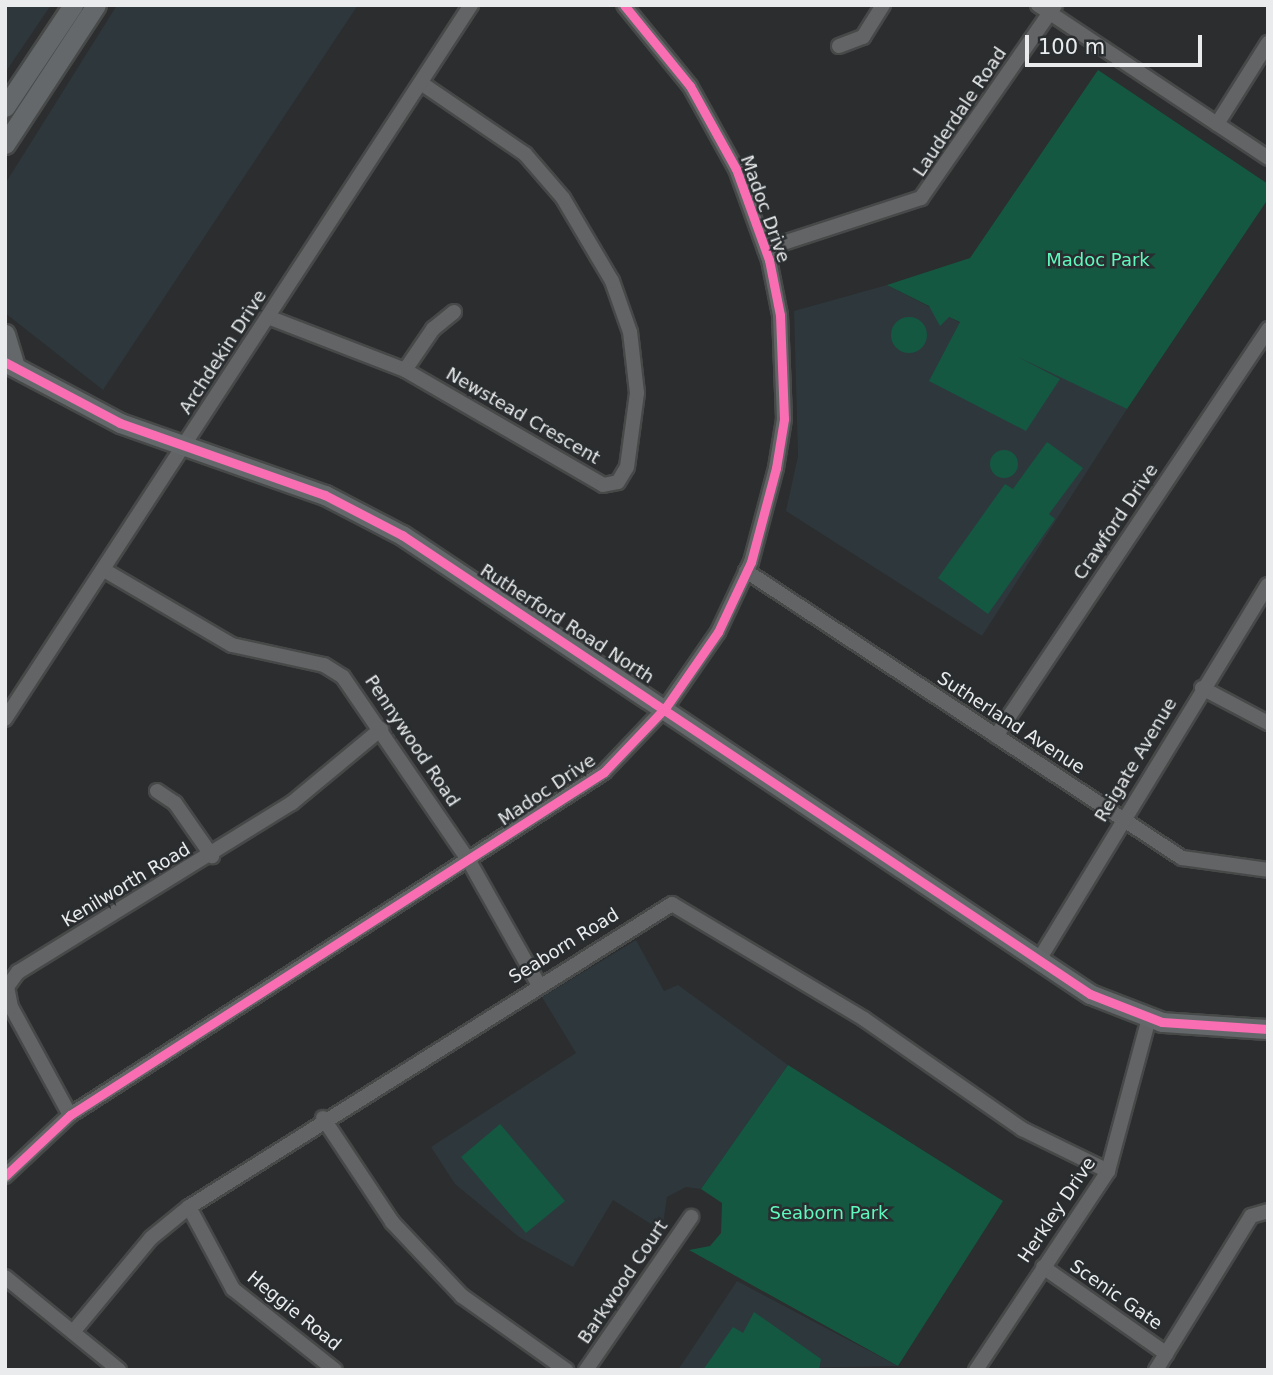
<!DOCTYPE html>
<style>
body{margin:0}
#map{position:relative;width:1273px;height:1375px;overflow:hidden;background:#2b2d2e;font-family:"DejaVu Sans",sans-serif}
div>[style]{position:absolute}
[style*='--x']{left:calc(var(--x)*1px);top:calc(var(--y)*1px);width:calc(var(--w)*1px);rotate:calc(var(--a)*1deg)}
.built>*{inset:0;background:#2e373c}
.green>*{inset:0;background:#145841}
.round{border-radius:50%}
.roads{filter:drop-shadow(2px 0 #474949) drop-shadow(-2px 0 #474949) drop-shadow(0 2px #474949) drop-shadow(0 -2px #474949)}
.street>*{height:14px;margin:-7px;padding:0 7px;transform-origin:7px;border-radius:7px;background:#626465}
.secondary>*{height:19px;margin:-9.5px;padding:0 9.5px;transform-origin:9.5px;border-radius:9.5px;background:#65686a}
.cycleway>*{height:9px;margin:-4.5px;padding:0 4.5px;transform-origin:4.5px;border-radius:4.5px;background:#f96db3}
span{translate:-50% -50%;white-space:nowrap;text-align:center;line-height:1.15;-webkit-text-stroke:5px #2a2d2f;paint-order:stroke}
.street-label{font-size:18px;color:#e9ebec}
.park-label{font-size:18px;color:#5ff9be}
.frame{position:absolute;inset:0;border:7px solid #e9ebec;pointer-events:none}
.scale{position:absolute;left:1025px;top:35px;width:177px;height:32px;box-sizing:border-box;border:4px solid #e9ebec;border-top:0;padding-left:9px;font-size:21px;line-height:24px;white-space:nowrap;color:#e9ebec;-webkit-text-stroke:5px #2a2d2f;paint-order:stroke}
</style>
<div id="map">
<div class="built">
<div style="clip-path:polygon(5px 5px,51px 5px,5px 73px)"></div>
<div style="clip-path:polygon(117px 5px,358px 5px,103px 390px,5px 313px,5px 184px)"></div>
<div style="clip-path:polygon(887px 285px,1127px 409px,982px 636px,786px 511px,798px 456px,794px 311px)"></div>
<div style="clip-path:polygon(636px 940px,664px 991px,678px 985px,788px 1065px,701px 1189px,686px 1187px,667px 1197px,662px 1231px,613px 1200px,573px 1267px,519px 1237px,455px 1184px,431px 1147px,576px 1053px,542px 997px)"></div>
<div style="clip-path:polygon(737px 1281px,898px 1366px,678px 1370px)"></div>
</div>
<div class="green">
<div style="clip-path:polygon(1098px 70px,1268px 184px,1268px 199px,1127px 409px,1018px 357px,1060px 379px,1026px 431px,929px 381px,960px 322px,949px 317px,940px 326px,929px 306px,887px 285px,970px 258px)"></div>
<div class="round" style="left:891px;top:317px;width:36px;height:36px"></div>
<div style="clip-path:polygon(1047px 442px,1083px 468px,1049px 514px,1055px 519px,988px 614px,938px 578px,1005px 484px,1013px 489px)"></div>
<div class="round" style="left:990px;top:450px;width:28px;height:28px"></div>
<div style="clip-path:polygon(788px 1065px,1003px 1201px,898px 1366px,689px 1250px,710px 1246px,721px 1233px,722px 1203px,701px 1189px)"></div>
<div style="clip-path:polygon(500px 1124px,565px 1201px,526px 1233px,461px 1157px)"></div>
<div style="clip-path:polygon(754px 1312px,821px 1359px,819px 1370px,703px 1370px,733px 1327px,743px 1333px)"></div>
</div>
<div class="roads">
<div class="street">
<div style="--x:1038;--y:5;--w:276;--a:33.6"></div>
<div style="--x:839;--y:46;--w:26;--a:-21"></div>
<div style="--x:863;--y:37;--w:38;--a:-58"></div>
<div style="--x:1217;--y:124;--w:96;--a:-57.8"></div>
<div style="--x:765;--y:249;--w:164;--a:-18.1"></div>
<div style="--x:921;--y:198;--w:235;--a:-55.2"></div>
<div style="--x:268;--y:317;--w:147;--a:21.1"></div>
<div style="--x:405;--y:370;--w:229;--a:30.1"></div>
<div style="--x:603;--y:485;--w:15;--a:-11"></div>
<div style="--x:618;--y:482;--w:17;--a:-59"></div>
<div style="--x:627;--y:467;--w:75;--a:-82.3"></div>
<div style="--x:637;--y:393;--w:61;--a:-96.5"></div>
<div style="--x:630;--y:332;--w:54;--a:-109.4"></div>
<div style="--x:612;--y:281;--w:96;--a:-120.6"></div>
<div style="--x:563;--y:198;--w:58;--a:-130.8"></div>
<div style="--x:525;--y:154;--w:126;--a:-145.7"></div>
<div style="--x:405;--y:370;--w:50;--a:-55.7"></div>
<div style="--x:433;--y:329;--w:27;--a:-39"></div>
<div style="--x:104;--y:570;--w:148;--a:30.4"></div>
<div style="--x:232;--y:645;--w:94;--a:12.3"></div>
<div style="--x:324;--y:665;--w:22;--a:32"></div>
<div style="--x:343;--y:677;--w:223;--a:55.6"></div>
<div style="--x:469;--y:861;--w:142;--a:60.6"></div>
<div style="--x:746;--y:571;--w:522;--a:33.36"></div>
<div style="--x:1182;--y:858;--w:87;--a:7.9"></div>
<div style="--x:1202;--y:688;--w:75;--a:27.9"></div>
<div style="--x:5;--y:719;--w:853;--a:-56.87"></div>
<div style="--x:996;--y:736;--w:490;--a:-56.2"></div>
<div style="--x:157;--y:791;--w:22;--a:34"></div>
<div style="--x:175;--y:803;--w:65;--a:55.1"></div>
<div style="--x:1040;--y:958;--w:437;--a:-58.6"></div>
<div style="--x:70;--y:1115;--w:123;--a:-118.6"></div>
<div style="--x:11;--y:1007;--w:20;--a:-101"></div>
<div style="--x:7;--y:987;--w:19;--a:-54"></div>
<div style="--x:18;--y:972;--w:322;--a:-31.7"></div>
<div style="--x:292;--y:803;--w:116;--a:-39.7"></div>
<div style="--x:323;--y:1118;--w:125;--a:56.4"></div>
<div style="--x:392;--y:1222;--w:102;--a:46.6"></div>
<div style="--x:462;--y:1296;--w:128;--a:35.4"></div>
<div style="--x:5;--y:1176;--w:89;--a:-43.2"></div>
<div style="--x:70;--y:1115;--w:635;--a:-32.71"></div>
<div style="--x:604;--y:772;--w:90;--a:-46.4"></div>
<div style="--x:666;--y:707;--w:91;--a:-55.3"></div>
<div style="--x:718;--y:632;--w:77;--a:-64.8"></div>
<div style="--x:751;--y:562;--w:97;--a:-75.1"></div>
<div style="--x:776;--y:468;--w:50;--a:-80.7"></div>
<div style="--x:784;--y:419;--w:104;--a:-92.2"></div>
<div style="--x:780;--y:315;--w:56;--a:-101.3"></div>
<div style="--x:769;--y:260;--w:97;--a:-109.9"></div>
<div style="--x:736;--y:169;--w:95;--a:-119"></div>
<div style="--x:690;--y:86;--w:104;--a:-129.2"></div>
<div style="--x:189;--y:1207;--w:93;--a:61.8"></div>
<div style="--x:233;--y:1289;--w:130;--a:38.5"></div>
<div style="--x:1043;--y:1267;--w:151;--a:35.1"></div>
<div style="--x:5;--y:1277;--w:147;--a:39.2"></div>
<div style="--x:73;--y:1332;--w:122;--a:-50.3"></div>
<div style="--x:151;--y:1238;--w:49;--a:-39.2"></div>
<div style="--x:189;--y:1207;--w:570;--a:-32.1"></div>
<div style="--x:672;--y:904;--w:224;--a:30.9"></div>
<div style="--x:864;--y:1019;--w:193;--a:34.8"></div>
<div style="--x:1022;--y:1129;--w:96;--a:26"></div>
<div style="--x:586;--y:1370;--w:186;--a:-55.5"></div>
<div style="--x:976;--y:1370;--w:239;--a:-56.4"></div>
<div style="--x:1108;--y:1171;--w:158;--a:-75"></div>
<div style="--x:1156;--y:1370;--w:181;--a:-58.3"></div>
<div style="--x:1251;--y:1216;--w:18;--a:-16"></div>
</div>
<div class="secondary">
<div style="--x:5;--y:107;--w:123;--a:-56.3"></div>
<div style="--x:5;--y:144;--w:166;--a:-56.8"></div>
<div style="--x:5;--y:334;--w:30;--a:73"></div>
<div style="--x:5;--y:362;--w:130;--a:27.9"></div>
<div style="--x:120;--y:423;--w:217;--a:19.4"></div>
<div style="--x:325;--y:495;--w:87;--a:27.5"></div>
<div style="--x:402;--y:535;--w:827;--a:33.71"></div>
<div style="--x:1090;--y:994;--w:77;--a:21.3"></div>
<div style="--x:1162;--y:1022;--w:106;--a:3.8"></div>
</div>
</div>
<div class="cycleway">
<div style="--x:5;--y:362;--w:130;--a:27.9"></div>
<div style="--x:120;--y:423;--w:217;--a:19.4"></div>
<div style="--x:325;--y:495;--w:87;--a:27.5"></div>
<div style="--x:402;--y:535;--w:827;--a:33.71"></div>
<div style="--x:1090;--y:994;--w:77;--a:21.3"></div>
<div style="--x:1162;--y:1022;--w:106;--a:3.8"></div>
<div style="--x:5;--y:1176;--w:89;--a:-43.2"></div>
<div style="--x:70;--y:1115;--w:635;--a:-32.71"></div>
<div style="--x:604;--y:772;--w:90;--a:-46.4"></div>
<div style="--x:666;--y:707;--w:91;--a:-55.3"></div>
<div style="--x:718;--y:632;--w:77;--a:-64.8"></div>
<div style="--x:751;--y:562;--w:97;--a:-75.1"></div>
<div style="--x:776;--y:468;--w:50;--a:-80.7"></div>
<div style="--x:784;--y:419;--w:104;--a:-92.2"></div>
<div style="--x:780;--y:315;--w:56;--a:-101.3"></div>
<div style="--x:769;--y:260;--w:97;--a:-109.9"></div>
<div style="--x:736;--y:169;--w:95;--a:-119"></div>
<div style="--x:690;--y:86;--w:104;--a:-129.2"></div>
</div>
<div class="street-label">
<span style="left:960px;top:112px;rotate:-56deg">Lauderdale Road</span>
<span style="left:765px;top:209px;rotate:70deg">Madoc Drive</span>
<span style="left:223px;top:352px;rotate:-57deg">Archdekin Drive</span>
<span style="left:523px;top:416px;rotate:30deg">Newstead Crescent</span>
<span style="left:1116px;top:522px;rotate:-56deg">Crawford Drive</span>
<span style="left:567px;top:624px;rotate:33deg">Rutherford Road North</span>
<span style="left:1011px;top:723px;rotate:33deg">Sutherland Avenue</span>
<span style="left:412px;top:741px;rotate:56deg">Pennywood Road</span>
<span style="left:1136px;top:760px;rotate:-59deg">Reigate Avenue</span>
<span style="left:547px;top:790px;rotate:-34deg">Madoc Drive</span>
<span style="left:126px;top:885px;rotate:-31deg">Kenilworth Road</span>
<span style="left:564px;top:946px;rotate:-32deg">Seaborn Road</span>
<span style="left:1057px;top:1210px;rotate:-56deg">Herkley Drive</span>
<span style="left:623px;top:1282px;rotate:-56deg">Barkwood Court</span>
<span style="left:1116px;top:1295px;rotate:35deg">Scenic Gate</span>
<span style="left:294px;top:1311px;rotate:39deg">Heggie Road</span>
</div>
<div class="park-label">
<span style="left:1098px;top:260px">Madoc Park</span>
<span style="left:829px;top:1213px">Seaborn Park</span>
</div>
<div class="frame"></div>
<div class="scale">100 m</div>
</div>
